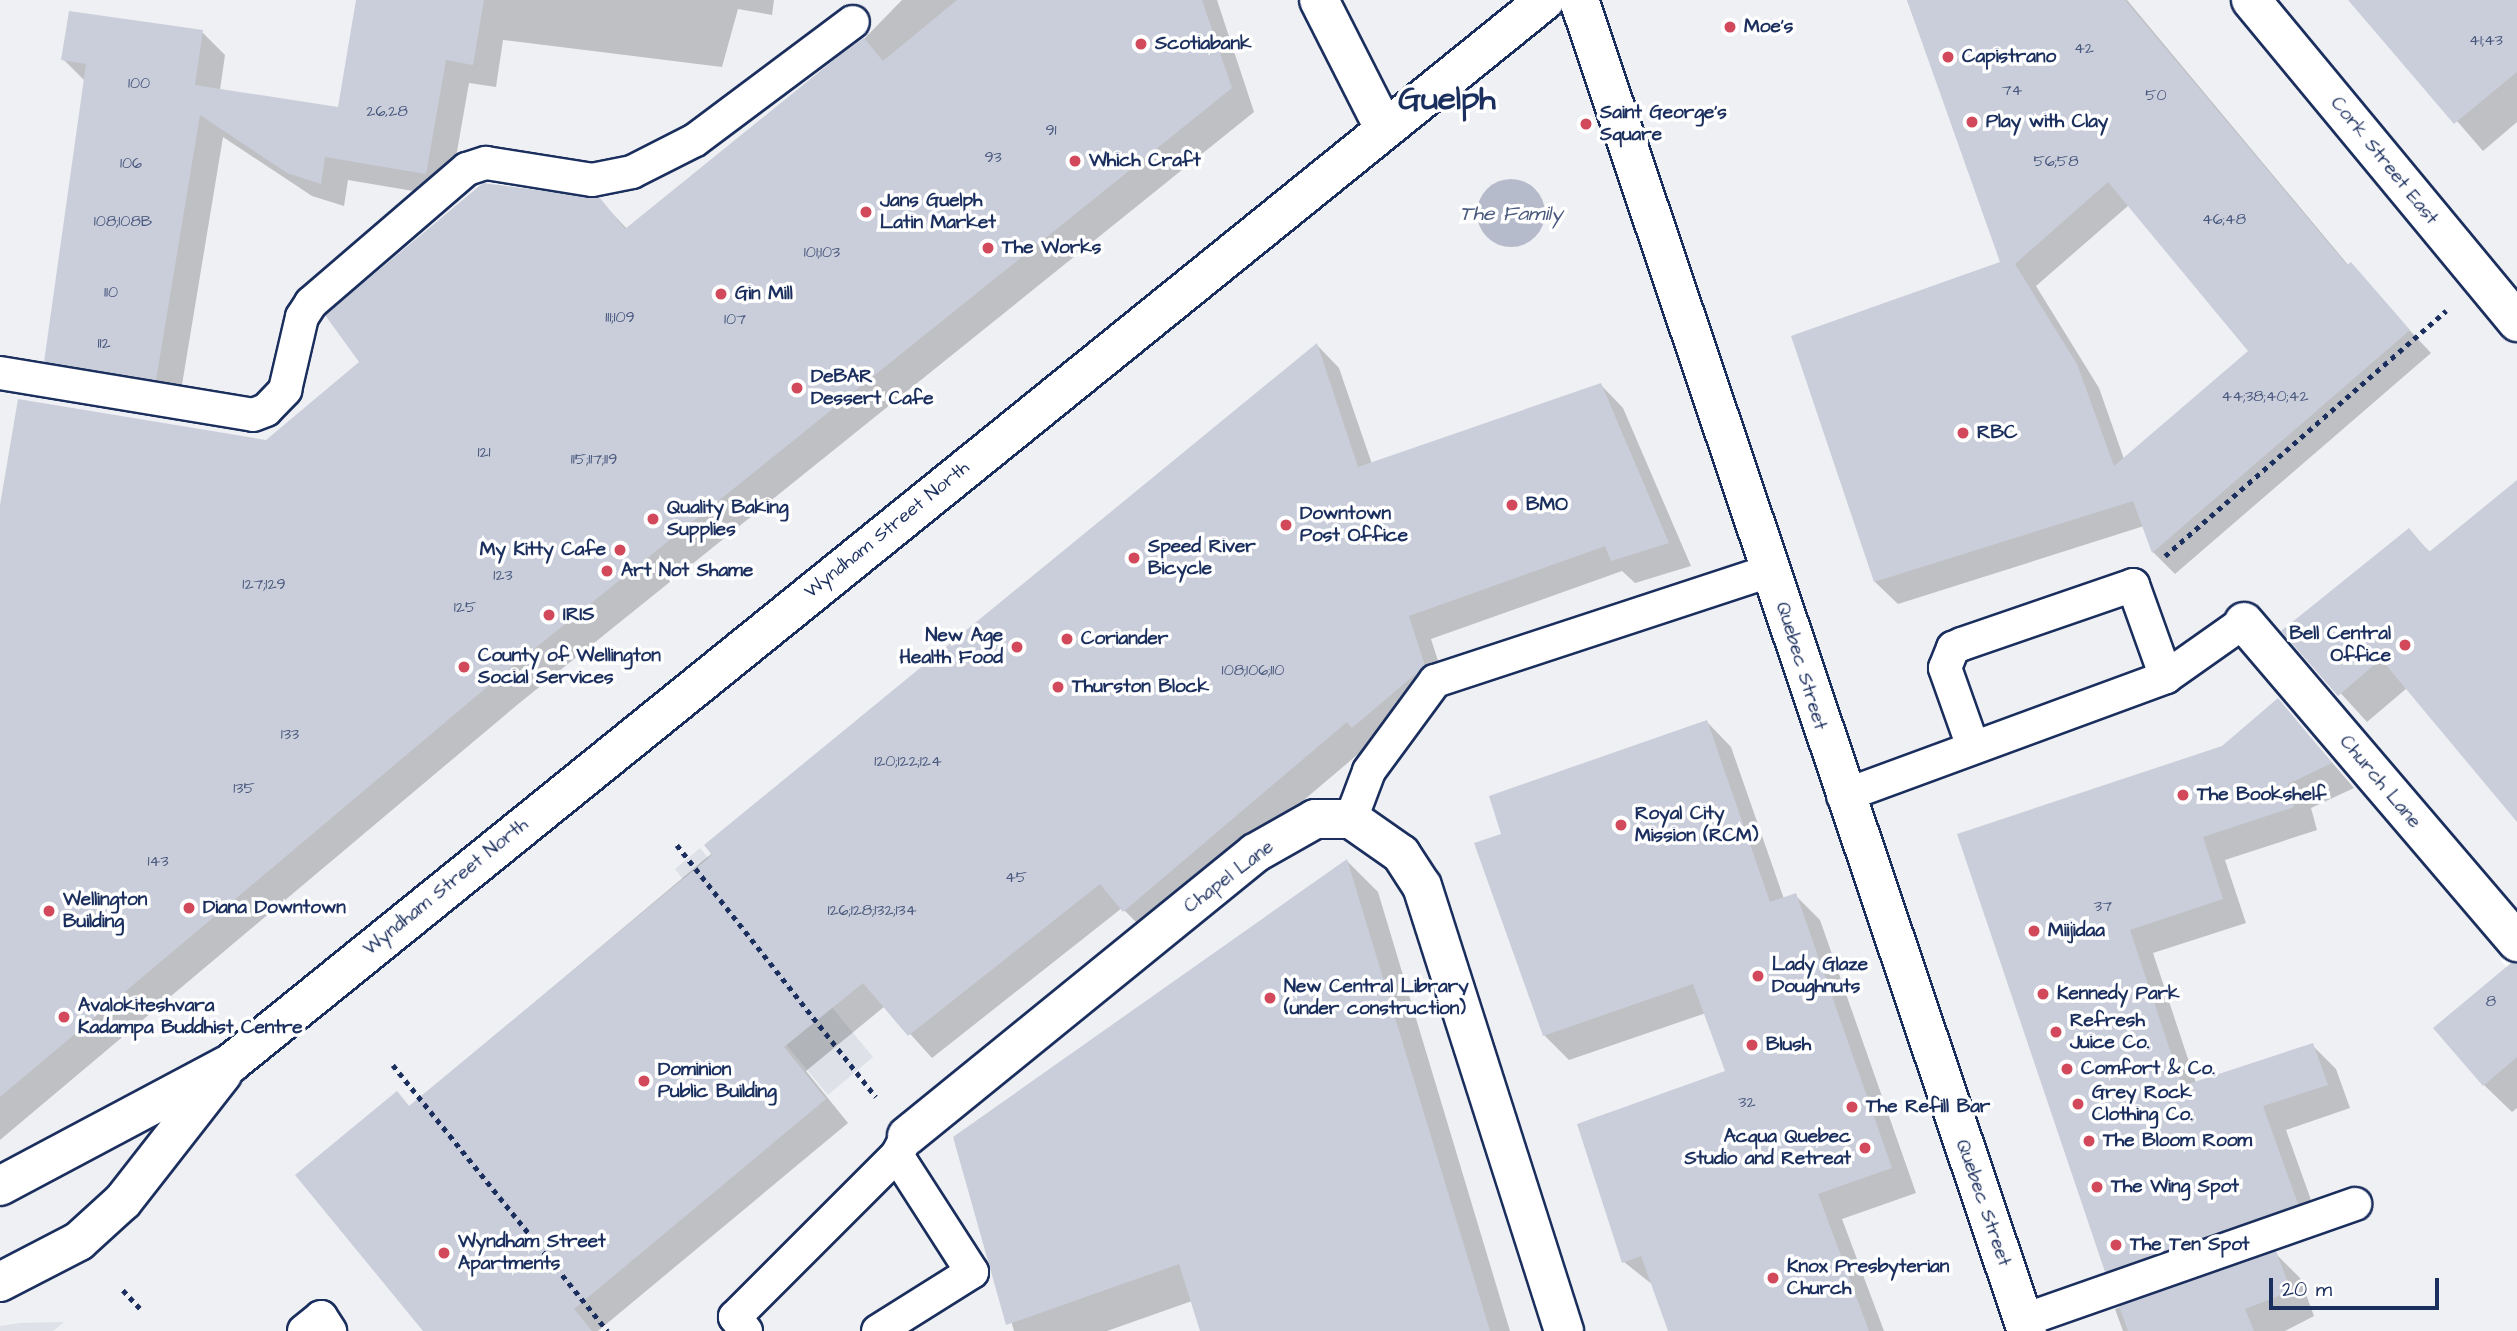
<!DOCTYPE html>
<style>
body{margin:0}
#map{position:relative;width:2517px;height:1331px;overflow:hidden;background:#fff;font-family:"Architects Daughter",sans-serif}
div>[style]{position:absolute}
[style*='--x']{left:calc(var(--x)*1px);top:calc(var(--y)*1px);width:calc(var(--w)*1px);rotate:calc(var(--a)*1deg)}
.built>*{inset:0;background:#eff0f4}
.green>*{inset:0;background:#dee1e7}
.water>*{inset:0;background:#b5bbca}
.round{border-radius:50%}
.shadow>*{inset:0;background:#0003}
.building>*{inset:0;background:#caceda}
.path>*{height:4.5px;margin-top:-2.25px;transform-origin:0;background:repeating-linear-gradient(90deg,#1b2f5e 0 5px,transparent 0 10px)}
.roads{filter:drop-shadow(2px 0 #1b2f5e) drop-shadow(-2px 0 #1b2f5e) drop-shadow(0 2px #1b2f5e) drop-shadow(0 -2px #1b2f5e)}
.lane>*{height:32px;margin:-16px;padding:0 16px;transform-origin:16px;border-radius:16px;background:#fff}
.street>*{height:38px;margin:-19px;padding:0 19px;transform-origin:19px;border-radius:19px;background:#fff}
.secondary>*{height:38px;margin:-19px;padding:0 19px;transform-origin:19px;border-radius:19px;background:#fff}
.dots>*{width:19px;height:19px;translate:-50% -50%;box-sizing:border-box;border:4px solid #fff;border-radius:50%}
span{translate:-50% -50%;white-space:nowrap;text-align:center;line-height:1.15;-webkit-text-stroke:7px #fff;paint-order:stroke}
.number-label{font-size:16px;color:#47577d}
.number-label span{-webkit-text-stroke-width:0}
.poi-label{font-size:19px;color:#1b2f5e;font-weight:700}
.left{translate:0 -50%;text-align:left}
.right{translate:-100% -50%;text-align:right}
.street-label{font-size:19px;color:#1b2f5e}
.water-label{font-size:21px;color:#49597e;font-style:italic}
.town-label{font-size:33px;color:#1b2f5e;font-weight:700}
.scale{position:absolute;left:2269px;top:1278px;width:170px;height:32px;box-sizing:border-box;border:4px solid #1b2f5e;border-top:0;padding-left:9px;font-size:21px;line-height:24px;white-space:nowrap;color:#1b2f5e;-webkit-text-stroke:5px #fff;paint-order:stroke}
</style>
<div id="map">
<div class="built">
<div style="clip-path:polygon(0 0,2517px 0,2517px 945px,2500px 959px,2517px 979px,2517px 1331px,0 1331px)"></div>
</div>
<div class="green">
<div style="clip-path:polygon(700px 848px,873px 1057px,828px 1095px,670px 905px,690px 888px,675px 869px)"></div>
<div style="clip-path:polygon(64px 1322px,53px 1331px,0 1331px,0 1326px,20px 1323px)"></div>
</div>
<div class="water">
<div class="round" style="left:1477px;top:179px;width:68px;height:68px"></div>
</div>
<div class="shadow">
<div style="clip-path:polygon(358px 0,774px 0,772px 15px,738px 9px,722px 67px,503px 40px,496px 87px,469px 83px,449px 197px,348px 180px,344px 206px,312px 196px,223px 137px,179px 403px,69px 384px,46px 361px,85px 81px,63px 59px,202px 32px,225px 55px,220px 90px,339px 109px)"></div>
<div style="clip-path:polygon(902px 0,1217px 0,1254px 112px,517px 705px,0 1140px,0 521px,266px 442px,599px 199px,627px 229px,865px 38px)"></div>
<div style="clip-path:polygon(evenodd,1907px 0,2127px 0,2349px 266px,2431px 353px,2175px 574px,2153px 552px,2144px 526px,1898px 604px,1875px 582px,1793px 337px,2003px 263px,1907px 0,2129px 205px,2250px 351px,2124px 459px,2099px 388px,2036px 286px,2129px 205px)"></div>
<div style="clip-path:polygon(2352px 0,2517px 0,2517px 122px,2483px 151px)"></div>
<div style="clip-path:polygon(1317px 345px,1339px 368px,1372px 464px,1601px 385px,1623px 408px,1691px 566px,1635px 583px,1622px 571px,1431px 639px,1447px 689px,1370px 744px,1147px 933px,1122px 908px,932px 1058px,885px 1006px,806px 1071px,848px 1123px,598px 1331px,425px 1331px,397px 1093px,410px 1107px)"></div>
<div style="clip-path:polygon(2517px 482px,2517px 819px,2407px 688px,2367px 722px,2284px 631px,2408px 530px,2431px 553px)"></div>
<div style="clip-path:polygon(2278px 700px,2354px 788px,2311px 808px,2317px 830px,2225px 860px,2246px 923px,2153px 953px,2196px 1083px,2312px 1045px,2336px 1069px,2350px 1108px,2286px 1130px,2321px 1228px,2131px 1295px,2107px 1271px,1960px 835px,2223px 748px)"></div>
<div style="clip-path:polygon(1707px 722px,1731px 747px,1784px 899px,1795px 895px,1820px 920px,1916px 1193px,1842px 1219px,1884px 1331px,1670px 1331px,1653px 1285px,1624px 1262px,1727px 1072px,1706px 1013px,1569px 1060px,1544px 1035px,1504px 835px)"></div>
<div style="clip-path:polygon(1347px 861px,1378px 892px,1510px 1331px,1201px 1331px,1192px 1301px,1107px 1331px,1014px 1331px,959px 1136px)"></div>
<div style="clip-path:polygon(2517px 976px,2517px 1108px,2512px 1112px,2484px 1085px)"></div>
<div style="clip-path:polygon(2275px 1253px,2300px 1278px,2314px 1316px,2285px 1331px,2123px 1331px,2115px 1309px)"></div>
</div>
<div class="building">
<div style="clip-path:polygon(356px 0,484px 0,473px 65px,446px 60px,426px 174px,325px 157px,321px 184px,287px 173px,200px 115px,156px 380px,44px 362px,86px 64px,61px 60px,69px 11px,203px 30px,195px 85px,338px 107px)"></div>
<div style="clip-path:polygon(957px 0,1202px 0,1232px 88px,493px 682px,0 1097px,0 505px,18px 399px,266px 440px,359px 362px,325px 315px,483px 183px,600px 198px,625px 229px,840px 55px,864px 38px,883px 61px)"></div>
<div style="clip-path:polygon(evenodd,1907px 0,2125px 0,2347px 265px,2351px 262px,2410px 330px,2152px 553px,2133px 501px,1874px 582px,1791px 336px,2000px 262px,1907px 0,2108px 182px,2248px 351px,2114px 466px,2077px 364px,2015px 264px,2108px 182px)"></div>
<div style="clip-path:polygon(2348px 0,2517px 0,2517px 72px,2454px 124px)"></div>
<div style="clip-path:polygon(1317px 343px,1358px 467px,1601px 383px,1669px 543px,1611px 561px,1605px 546px,1409px 616px,1425px 666px,1352px 728px,1347px 722px,1123px 912px,1100px 884px,908px 1036px,863px 983px,784px 1047px,826px 1099px,574px 1309px,592px 1331px,423px 1331px,295px 1175px,397px 1091px,409px 1106px,712px 855px,704px 845px)"></div>
<div style="clip-path:polygon(2517px 480px,2517px 822px,2381px 659px,2338px 696px,2281px 631px,2409px 528px,2429px 552px)"></div>
<div style="clip-path:polygon(2278px 698px,2332px 763px,2288px 784px,2294px 807px,2203px 837px,2223px 899px,2130px 930px,2182px 1086px,2313px 1043px,2328px 1085px,2263px 1106px,2298px 1204px,2105px 1272px,1957px 834px,2222px 746px)"></div>
<div style="clip-path:polygon(1707px 720px,1770px 902px,1796px 893px,1892px 1168px,1818px 1194px,1869px 1331px,1668px 1331px,1641px 1256px,1622px 1263px,1577px 1124px,1725px 1071px,1693px 984px,1543px 1036px,1474px 843px,1501px 834px,1489px 796px)"></div>
<div style="clip-path:polygon(1347px 859px,1490px 1331px,1200px 1331px,1179px 1264px,1006px 1325px,953px 1137px)"></div>
<div style="clip-path:polygon(2511px 963px,2517px 963px,2517px 1057px,2483px 1086px,2433px 1028px)"></div>
<div style="clip-path:polygon(2276px 1251px,2291px 1291px,2245px 1309px,2254px 1331px,2128px 1331px,2119px 1306px)"></div>
</div>
<div class="path">
<div style="--x:2165;--y:556;--w:373;--a:-41.1"></div>
<div style="--x:677;--y:845;--w:321;--a:51.7"></div>
<div style="--x:393;--y:1065;--w:342;--a:51.1"></div>
<div style="--x:123;--y:1290;--w:26;--a:47"></div>
</div>
<div class="roads">
<div class="lane">
<div style="--x:0;--y:373;--w:256;--a:9.4"></div>
<div style="--x:253;--y:415;--w:14;--a:-21"></div>
<div style="--x:266;--y:410;--w:28;--a:-46"></div>
<div style="--x:285;--y:390;--w:75;--a:-76.9"></div>
<div style="--x:302;--y:317;--w:17;--a:-57"></div>
<div style="--x:311;--y:303;--w:206;--a:-40.7"></div>
<div style="--x:467;--y:169;--w:20;--a:-18"></div>
<div style="--x:486;--y:163;--w:107;--a:9.1"></div>
<div style="--x:592;--y:180;--w:41;--a:-11.3"></div>
<div style="--x:632;--y:172;--w:71;--a:-26.9"></div>
<div style="--x:695;--y:140;--w:197;--a:-36.8"></div>
<div style="--x:1973;--y:747;--w:84;--a:-109.5"></div>
<div style="--x:1945;--y:668;--w:22;--a:-68"></div>
<div style="--x:1953;--y:648;--w:10;--a:-24"></div>
<div style="--x:1962;--y:644;--w:181;--a:-19"></div>
<div style="--x:2133;--y:585;--w:98;--a:70.3"></div>
<div style="--x:1843;--y:796;--w:344;--a:-20.2"></div>
<div style="--x:2166;--y:677;--w:95;--a:-35.2"></div>
<div style="--x:1351;--y:819;--w:51;--a:-69.4"></div>
<div style="--x:1369;--y:771;--w:112;--a:-53.7"></div>
<div style="--x:1435;--y:681;--w:355;--a:-18.2"></div>
<div style="--x:2024;--y:1320;--w:351;--a:-19.3"></div>
<div style="--x:304;--y:1331;--w:22;--a:-39"></div>
<div style="--x:321;--y:1317;--w:17;--a:57"></div>
<div style="--x:746;--y:1331;--w:18;--a:-128"></div>
<div style="--x:735;--y:1317;--w:229;--a:-45"></div>
<div style="--x:897;--y:1155;--w:21;--a:-62"></div>
<div style="--x:878;--y:1331;--w:111;--a:-32.1"></div>
<div style="--x:972;--y:1272;--w:139;--a:-122.7"></div>
</div>
<div class="street">
<div style="--x:1319;--y:0;--w:141;--a:63.1"></div>
<div style="--x:2251;--y:0;--w:418;--a:50.4"></div>
<div style="--x:2244;--y:622;--w:421;--a:49.5"></div>
<div style="--x:907;--y:1136;--w:449;--a:-39.1"></div>
<div style="--x:1255;--y:853;--w:69;--a:-29.5"></div>
<div style="--x:1315;--y:819;--w:36;--a:0"></div>
<div style="--x:1351;--y:819;--w:61;--a:35"></div>
<div style="--x:1401;--y:854;--w:38;--a:57"></div>
<div style="--x:1422;--y:886;--w:467;--a:72.3"></div>
</div>
<div class="secondary">
<div style="--x:1579;--y:0;--w:1404;--a:71.4"></div>
<div style="--x:0;--y:1186;--w:262;--a:-28"></div>
<div style="--x:231;--y:1063;--w:1690;--a:-38.97"></div>
<div style="--x:0;--y:1282;--w:89;--a:-27.4"></div>
<div style="--x:79;--y:1241;--w:59;--a:-42.3"></div>
<div style="--x:123;--y:1201;--w:162;--a:-52"></div>
</div>
</div>
<div class="dots">
<div style="left:1730px;top:27px;background:#d1495b"></div>
<div style="left:1141px;top:44px;background:#d1495b"></div>
<div style="left:1948px;top:57px;background:#d1495b"></div>
<div style="left:1972px;top:122px;background:#d1495b"></div>
<div style="left:1586px;top:124px;background:#d1495b"></div>
<div style="left:1075px;top:161px;background:#d1495b"></div>
<div style="left:866px;top:212px;background:#d1495b"></div>
<div style="left:988px;top:248px;background:#d1495b"></div>
<div style="left:721px;top:294px;background:#d1495b"></div>
<div style="left:797px;top:388px;background:#d1495b"></div>
<div style="left:1963px;top:433px;background:#d1495b"></div>
<div style="left:1512px;top:505px;background:#d1495b"></div>
<div style="left:653px;top:519px;background:#d1495b"></div>
<div style="left:1286px;top:525px;background:#d1495b"></div>
<div style="left:620px;top:550px;background:#d1495b"></div>
<div style="left:1134px;top:558px;background:#d1495b"></div>
<div style="left:607px;top:571px;background:#d1495b"></div>
<div style="left:549px;top:615px;background:#d1495b"></div>
<div style="left:1067px;top:639px;background:#d1495b"></div>
<div style="left:2405px;top:645px;background:#d1495b"></div>
<div style="left:1017px;top:647px;background:#d1495b"></div>
<div style="left:464px;top:667px;background:#d1495b"></div>
<div style="left:1058px;top:687px;background:#d1495b"></div>
<div style="left:2183px;top:795px;background:#d1495b"></div>
<div style="left:1621px;top:825px;background:#d1495b"></div>
<div style="left:189px;top:908px;background:#d1495b"></div>
<div style="left:49px;top:911px;background:#d1495b"></div>
<div style="left:2034px;top:931px;background:#d1495b"></div>
<div style="left:1758px;top:976px;background:#d1495b"></div>
<div style="left:2043px;top:994px;background:#d1495b"></div>
<div style="left:1270px;top:998px;background:#d1495b"></div>
<div style="left:64px;top:1017px;background:#d1495b"></div>
<div style="left:2056px;top:1032px;background:#d1495b"></div>
<div style="left:1752px;top:1045px;background:#d1495b"></div>
<div style="left:2067px;top:1069px;background:#d1495b"></div>
<div style="left:644px;top:1081px;background:#d1495b"></div>
<div style="left:2078px;top:1104px;background:#d1495b"></div>
<div style="left:1852px;top:1107px;background:#d1495b"></div>
<div style="left:2089px;top:1141px;background:#d1495b"></div>
<div style="left:1865px;top:1148px;background:#d1495b"></div>
<div style="left:2097px;top:1187px;background:#d1495b"></div>
<div style="left:2116px;top:1245px;background:#d1495b"></div>
<div style="left:444px;top:1253px;background:#d1495b"></div>
<div style="left:1773px;top:1278px;background:#d1495b"></div>
</div>
<div class="number-label">
<span style="left:2486px;top:40px">41;43</span>
<span style="left:2084px;top:48px">42</span>
<span style="left:139px;top:83px">100</span>
<span style="left:2012px;top:90px">74</span>
<span style="left:2156px;top:95px">50</span>
<span style="left:387px;top:111px">26,28</span>
<span style="left:1051px;top:130px">91</span>
<span style="left:993px;top:157px">93</span>
<span style="left:2056px;top:161px">56;58</span>
<span style="left:131px;top:163px">106</span>
<span style="left:2224px;top:219px">46;48</span>
<span style="left:123px;top:221px">108;108B</span>
<span style="left:822px;top:252px">101;103</span>
<span style="left:111px;top:292px">110</span>
<span style="left:620px;top:317px">111;109</span>
<span style="left:735px;top:319px">107</span>
<span style="left:104px;top:343px">112</span>
<span style="left:2265px;top:396px">44;38;40;42</span>
<span style="left:484px;top:452px">121</span>
<span style="left:594px;top:459px">115;117;119</span>
<span style="left:503px;top:575px">123</span>
<span style="left:264px;top:584px">127;129</span>
<span style="left:465px;top:607px">125</span>
<span style="left:1253px;top:670px">108;106;110</span>
<span style="left:290px;top:734px">133</span>
<span style="left:908px;top:761px">120;122;124</span>
<span style="left:244px;top:788px">135</span>
<span style="left:158px;top:861px">143</span>
<span style="left:1016px;top:877px">45</span>
<span style="left:2103px;top:906px">37</span>
<span style="left:872px;top:910px">126;128;132;134</span>
<span style="left:2491px;top:1001px">8</span>
<span style="left:1747px;top:1102px">32</span>
</div>
<div class="poi-label">
<span class="left" style="left:1744px;top:27px">Moe's</span>
<span class="left" style="left:1155px;top:44px">Scotiabank</span>
<span class="left" style="left:1962px;top:57px">Capistrano</span>
<span class="left" style="left:1600px;top:124px">Saint George's<br>Square</span>
<span class="left" style="left:1986px;top:122px">Play with Clay</span>
<span class="left" style="left:1089px;top:161px">Which Craft</span>
<span class="left" style="left:880px;top:212px">Jans Guelph<br>Latin Market</span>
<span class="left" style="left:1002px;top:248px">The Works</span>
<span class="left" style="left:735px;top:294px">Gin Mill</span>
<span class="left" style="left:811px;top:388px">DeBAR<br>Dessert Cafe</span>
<span class="left" style="left:1977px;top:433px">RBC</span>
<span class="left" style="left:1526px;top:505px">BMO</span>
<span class="left" style="left:667px;top:519px">Quality Baking<br>Supplies</span>
<span class="left" style="left:1300px;top:525px">Downtown<br>Post Office</span>
<span class="left" style="left:1148px;top:558px">Speed River<br>Bicycle</span>
<span class="right" style="left:606px;top:550px">My Kitty Cafe</span>
<span class="left" style="left:621px;top:571px">Art Not Shame</span>
<span class="left" style="left:563px;top:615px">IRIS</span>
<span class="right" style="left:2391px;top:645px">Bell Central<br>Office</span>
<span class="right" style="left:1003px;top:647px">New Age<br>Health Food</span>
<span class="left" style="left:1081px;top:639px">Coriander</span>
<span class="left" style="left:478px;top:667px">County of Wellington<br>Social Services</span>
<span class="left" style="left:1072px;top:687px">Thurston Block</span>
<span class="left" style="left:2197px;top:795px">The Bookshelf</span>
<span class="left" style="left:1635px;top:825px">Royal City<br>Mission (RCM)</span>
<span class="left" style="left:63px;top:911px">Wellington<br>Building</span>
<span class="left" style="left:203px;top:908px">Diana Downtown</span>
<span class="left" style="left:2048px;top:931px">Miijidaa</span>
<span class="left" style="left:1772px;top:976px">Lady Glaze<br>Doughnuts</span>
<span class="left" style="left:1284px;top:998px">New Central Library<br>(under construction)</span>
<span class="left" style="left:2057px;top:994px">Kennedy Park</span>
<span class="left" style="left:78px;top:1017px">Avalokiteshvara<br>Kadampa Buddhist Centre</span>
<span class="left" style="left:2070px;top:1032px">Refresh<br>Juice Co.</span>
<span class="left" style="left:1766px;top:1045px">Blush</span>
<span class="left" style="left:2081px;top:1069px">Comfort &amp; Co.</span>
<span class="left" style="left:658px;top:1081px">Dominion<br>Public Building</span>
<span class="left" style="left:2092px;top:1104px">Grey Rock<br>Clothing Co.</span>
<span class="left" style="left:1866px;top:1107px">The Refill Bar</span>
<span class="right" style="left:1851px;top:1148px">Acqua Quebec<br>Studio and Retreat</span>
<span class="left" style="left:2103px;top:1141px">The Bloom Room</span>
<span class="left" style="left:2111px;top:1187px">The Wing Spot</span>
<span class="left" style="left:458px;top:1253px">Wyndham Street<br>Apartments</span>
<span class="left" style="left:2130px;top:1245px">The Ten Spot</span>
<span class="left" style="left:1787px;top:1278px">Knox Presbyterian<br>Church</span>
</div>
<div class="street-label">
<span style="left:2384px;top:161px;rotate:51deg">Cork Street East</span>
<span style="left:887px;top:530px;rotate:-39deg">Wyndham Street North</span>
<span style="left:1801px;top:666px;rotate:73deg">Quebec Street</span>
<span style="left:2380px;top:782px;rotate:50deg">Church Lane</span>
<span style="left:1229px;top:877px;rotate:-37deg">Chapel Lane</span>
<span style="left:446px;top:887px;rotate:-39deg">Wyndham Street North</span>
<span style="left:1983px;top:1203px;rotate:71deg">Quebec Street</span>
</div>
<div class="water-label">
<span style="left:1511px;top:214px">The Family</span>
</div>
<div class="town-label">
<span style="left:1447px;top:100px">Guelph</span>
</div>
<div class="scale">20 m</div>
</div>
